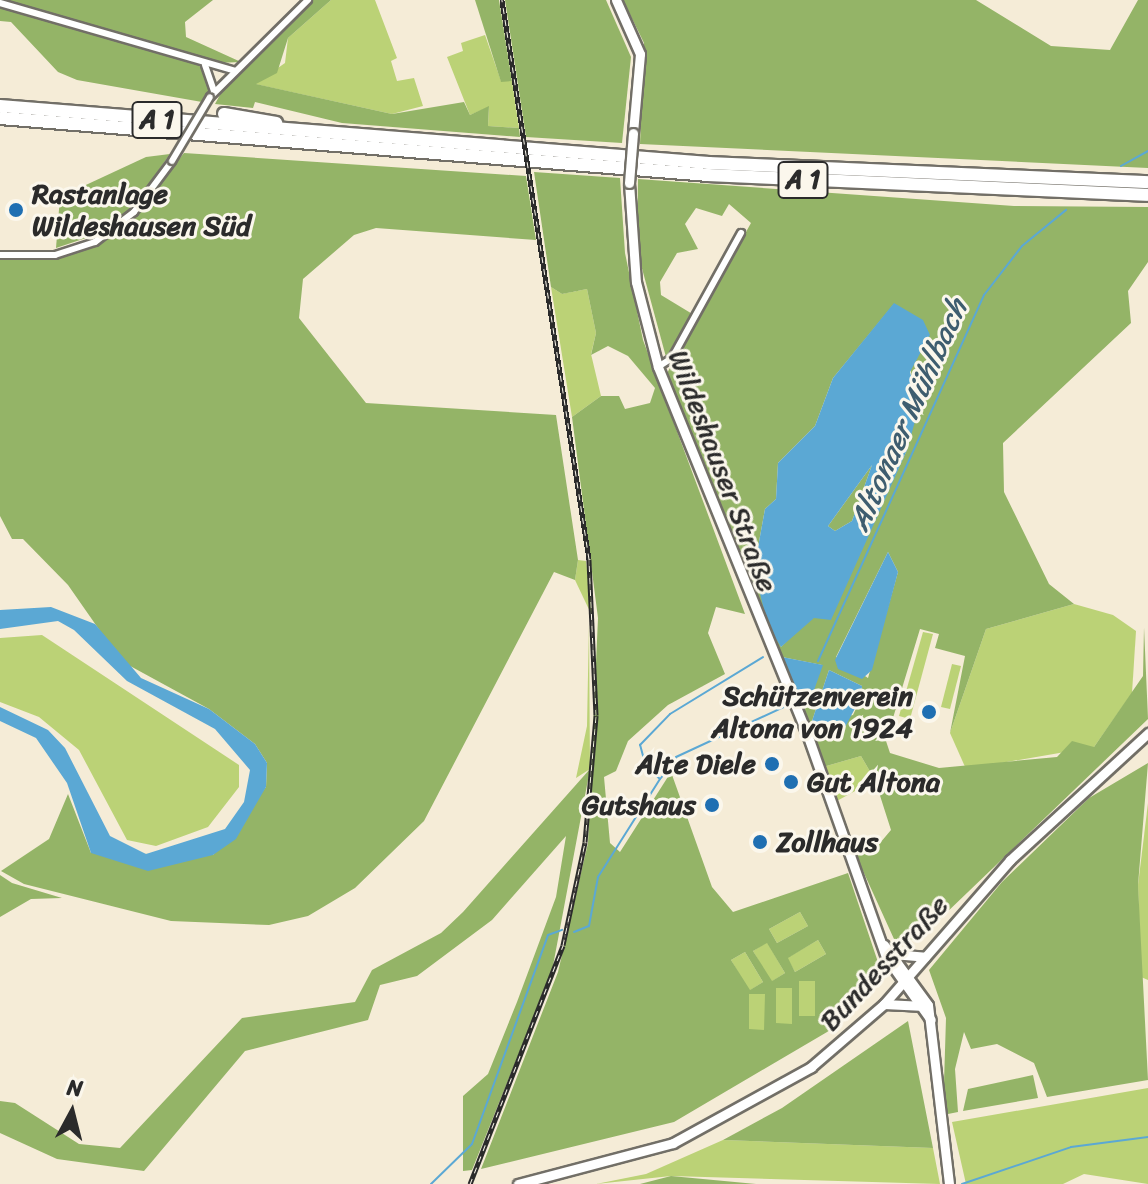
<!DOCTYPE html>
<meta charset="utf-8">
<style>
body{margin:0}
#map{position:relative;width:1148px;height:1184px;overflow:hidden;background:#f5ecd7;font-family:Sriracha,sans-serif}
div>[style]{position:absolute}
[style*='--x']{left:calc(var(--x)*1px);top:calc(var(--y)*1px);width:calc(var(--w)*1px);rotate:calc(var(--a)*1deg)}
.green>*{inset:0;background:#bbd276}
.forest>*{inset:0;background:#94b467}
.water>*{inset:0;background:#5ba8d4}
.stream>*{height:2px;margin:-1px;padding:0 1px;transform-origin:1px;border-radius:1px;background:#5ba8d4}
.roads{filter:drop-shadow(2px 0 #726f67) drop-shadow(-2px 0 #726f67) drop-shadow(0 2px #726f67) drop-shadow(0 -2px #726f67)}
.street>*{height:6px;margin:-3px;padding:0 3px;transform-origin:3px;border-radius:3px;background:#fff}
.secondary>*{height:9px;margin:-4.5px;padding:0 4.5px;transform-origin:4.5px;border-radius:4.5px;background:#fff}
.highway>*{height:12px;margin:-6px;padding:0 6px;transform-origin:6px;border-radius:6px;background:#fff}
.rail>*{height:5px;margin-top:-2.5px;transform-origin:0;background:repeating-linear-gradient(90deg,#fbf7ec 0 6px,#2b2b2b 0 12px);box-sizing:border-box;border-block:2px solid #2b2b2b}
.bridges{filter:drop-shadow(2px 0 #726f67) drop-shadow(-2px 0 #726f67) drop-shadow(0 2px #726f67) drop-shadow(0 -2px #726f67)}
.street-bridge>*{height:6px;margin:-3px;padding:0 3px;transform-origin:3px;border-radius:3px;background:#fff}
.secondary-bridge>*{height:9px;margin:-4.5px;padding:0 4.5px;transform-origin:4.5px;border-radius:4.5px;background:#fff}
.dots>*{width:22px;height:22px;translate:-50% -50%;box-sizing:border-box;border:4px solid #fbf7ec;border-radius:50%}
span{translate:-50% -50%;white-space:nowrap;text-align:center;line-height:1.15;-webkit-text-stroke:6px #fbf7ec;paint-order:stroke}
.shield-label span{padding:2px 6px;background:#fbf7ec;border:2px solid;border-radius:6px;-webkit-text-stroke-width:0}
.shield-label{font-size:26px;color:#2b2b2b;font-weight:700}
.poi-label{font-size:28px;color:#2b2b2b;font-weight:700}
.left{translate:0 -50%;text-align:left}
.right{translate:-100% -50%;text-align:right}
.street-label{font-size:28px;color:#2b2b2b}
.water-label{font-size:30px;color:#3e5d6f;font-style:italic}
.north{position:absolute;left:32px;top:1072px;width:80px;height:80px;-webkit-text-stroke:6px #fbf7ec;paint-order:stroke;rotate:7deg;font-size:22px;font-weight:700;line-height:32px;text-align:center;color:#2b2b2b}
.north::after{content:'';display:block;margin:auto;width:28px;height:36px;background:#2b2b2b;clip-path:polygon(50% 0,100% 100%,50% 72%,0 100%)}
</style>
<div id="map">
<div class="green">
<div style="clip-path:polygon(331px 0,375px 0,397px 58px,391px 61px,397px 81px,414px 78px,423px 106px,392px 114px,255px 84px,285px 63px,288px 38px)"></div>
<div style="clip-path:polygon(485px 35px,501px 81px,512px 81px,519px 128px,488px 126px,489px 107px,470px 115px,447px 57px,463px 51px,461px 43px)"></div>
<div style="clip-path:polygon(551px 287px,562px 294px,587px 289px,596px 333px,591px 354px,601px 396px,572px 417px)"></div>
<div style="clip-path:polygon(578px 560px,586px 561px,593px 618px,575px 580px)"></div>
<div style="clip-path:polygon(1074px 604px,1113px 615px,1136px 631px,1132px 693px,1094px 747px,966px 769px,950px 733px,986px 629px)"></div>
<div style="clip-path:polygon(589px 623px,590px 769px,576px 778px,587px 726px)"></div>
<div style="clip-path:polygon(923px 632px,933px 634px,910px 719px,899px 716px)"></div>
<div style="clip-path:polygon(42px 635px,239px 765px,239px 787px,208px 827px,156px 846px,127px 840px,79px 750px,39px 717px,0 702px,0 638px)"></div>
<div style="clip-path:polygon(952px 664px,961px 666px,950px 709px,941px 707px)"></div>
<div style="clip-path:polygon(861px 756px,875px 780px,835px 802px,823px 767px)"></div>
<div style="clip-path:polygon(1148px 803px,1148px 980px,1141px 977px,1138px 885px)"></div>
<div style="clip-path:polygon(800px 912px,808px 926px,777px 943px,769px 929px)"></div>
<div style="clip-path:polygon(818px 940px,826px 954px,795px 972px,787px 958px)"></div>
<div style="clip-path:polygon(767px 942px,785px 973px,771px 982px,753px 951px)"></div>
<div style="clip-path:polygon(745px 952px,763px 982px,749px 991px,731px 960px)"></div>
<div style="clip-path:polygon(799px 980px,815px 980px,815px 1016px,799px 1016px)"></div>
<div style="clip-path:polygon(776px 988px,792px 988px,792px 1024px,776px 1024px)"></div>
<div style="clip-path:polygon(749px 994px,765px 994px,765px 1030px,749px 1030px)"></div>
<div style="clip-path:polygon(1148px 1088px,1148px 1184px,1084px 1174px,1063px 1184px,966px 1184px,952px 1122px)"></div>
<div style="clip-path:polygon(723px 1140px,933px 1148px,940px 1184px,671px 1176px,596px 1184px,646px 1174px)"></div>
</div>
<div class="forest">
<div style="clip-path:polygon(4px 0,213px 0,185px 22px,186px 37px,241px 62px,216px 63px)"></div>
<div style="clip-path:polygon(312px 0,331px 0,288px 38px,277px 73px,256px 84px,392px 114px,464px 102px,470px 115px,489px 106px,488px 126px,519px 128px,520px 137px,342px 123px,255px 102px,253px 108px,215px 104px,228px 80px)"></div>
<div style="clip-path:polygon(475px 0,499px 0,512px 81px,501px 82px)"></div>
<div style="clip-path:polygon(505px 0,606px 0,631px 57px,622px 143px,526px 137px)"></div>
<div style="clip-path:polygon(623px 0,976px 0,1051px 46px,1110px 50px,1138px 0,1148px 0,1148px 168px,640px 144px,644px 43px)"></div>
<div style="clip-path:polygon(0 7px,198px 65px,208px 72px,210px 92px,202px 102px,77px 80px,58px 72px,11px 22px,0 21px)"></div>
<div style="clip-path:polygon(184px 153px,526px 176px,536px 240px,376px 228px,354px 235px,303px 279px,299px 318px,366px 403px,556px 415px,578px 560px,575px 580px,554px 572px,424px 821px,355px 888px,308px 916px,269px 925px,171px 921px,24px 884px,1px 871px,49px 839px,68px 794px,91px 853px,213px 855px,266px 787px,267px 763px,255px 744px,209px 709px,121px 661px,68px 585px,23px 539px,12px 539px,0 516px,0 259px,56px 260px,121px 231px)"></div>
<div style="clip-path:polygon(170px 154px,132px 208px,89px 237px,56px 248px,60px 197px,146px 157px)"></div>
<div style="clip-path:polygon(evenodd,534px 172px,620px 178px,625px 253px,643px 340px,745px 614px,716px 607px,708px 633px,725px 674px,668px 705px,628px 741px,616px 771px,604px 777px,610px 843px,620px 852px,671px 772px,712px 887px,733px 912px,848px 873px,883px 977px,839px 1025px,674px 1122px,481px 1169px,558px 972px,588px 843px,598px 618px,572px 417px,601px 396px,619px 396px,625px 409px,650px 403px,655px 388px,628px 356px,608px 346px,591px 355px,596px 333px,587px 289px,562px 294px,551px 287px,534px 172px,800px 912px,808px 926px,777px 943px,769px 929px,800px 912px,534px 172px,818px 940px,826px 954px,795px 972px,788px 958px,818px 940px,534px 172px,767px 943px,785px 973px,772px 981px,753px 951px,767px 943px,534px 172px,745px 952px,763px 982px,750px 990px,731px 960px,745px 952px,534px 172px,799px 981px,815px 981px,815px 1016px,799px 1016px,799px 981px,534px 172px,776px 988px,792px 988px,792px 1024px,776px 1023px,776px 988px,534px 172px,749px 994px,765px 994px,764px 1030px,749px 1029px,749px 994px)"></div>
<div style="clip-path:polygon(evenodd,638px 179px,1014px 206px,1148px 207px,1148px 262px,1128px 291px,1131px 323px,1003px 443px,1004px 492px,1049px 584px,1074px 604px,986px 629px,950px 733px,965px 656px,935px 648px,939px 634px,920px 629px,886px 741px,890px 753px,939px 768px,1057px 757px,1072px 741px,1094px 747px,1143px 676px,1144px 627px,1148px 719px,918px 940px,894px 939px,853px 849px,880px 843px,891px 830px,875px 780px,861px 756px,823px 767px,666px 375px,751px 223px,729px 204px,722px 216px,696px 208px,685px 224px,698px 249px,677px 253px,660px 282px,661px 295px,694px 315px,666px 357px,637px 250px,638px 179px,894px 304px,917px 396px,907px 450px,850px 573px,781px 647px,754px 569px,765px 509px,776px 499px,778px 463px,815px 426px,833px 378px,894px 304px,638px 179px,888px 552px,898px 572px,868px 678px,836px 657px,888px 552px,638px 179px,782px 657px,822px 665px,803px 707px,799px 700px,782px 657px,638px 179px,829px 670px,862px 686px,861px 698px,853px 715px,811px 724px,829px 670px)"></div>
<div style="clip-path:polygon(872px 465px,852px 521px,835px 531px,828px 526px)"></div>
<div style="clip-path:polygon(1148px 763px,1138px 885px,1148px 1080px,1047px 1097px,1034px 1063px,997px 1044px,971px 1049px,964px 1032px,955px 1069px,958px 1112px,943px 1115px,946px 1018px,929px 970px,1002px 882px,1089px 798px)"></div>
<div style="clip-path:polygon(590px 769px,552px 971px,472px 1170px,463px 1171px,463px 1096px,488px 1074px,517px 1002px,556px 897px,566px 836px,492px 920px,417px 976px,380px 985px,368px 1020px,245px 1051px,144px 1171px,57px 1159px,0 1133px,0 1101px,15px 1103px,79px 1144px,120px 1148px,242px 1018px,355px 1002px,372px 970px,441px 933px,463px 912px)"></div>
<div style="clip-path:polygon(0 875px,12px 883px,62px 898px,31px 899px,0 917px)"></div>
<div style="clip-path:polygon(908px 1021px,933px 1148px,723px 1140px,782px 1108px)"></div>
<div style="clip-path:polygon(1033px 1075px,1038px 1098px,963px 1111px,968px 1089px)"></div>
<div style="clip-path:polygon(671px 1176px,756px 1184px,640px 1184px)"></div>
</div>
<div class="water">
<div style="clip-path:polygon(evenodd,894px 303px,923px 320px,930px 335px,910px 372px,919px 407px,907px 450px,831px 620px,814px 618px,781px 647px,768px 626px,754px 569px,765px 509px,776px 499px,778px 463px,815px 426px,833px 378px,894px 303px,872px 465px,852px 521px,835px 531px,828px 526px,872px 465px)"></div>
<div style="clip-path:polygon(888px 552px,898px 572px,872px 670px,862px 679px,838px 669px,835px 660px)"></div>
<div style="clip-path:polygon(51px 607px,95px 624px,141px 678px,209px 709px,255px 744px,267px 763px,266px 787px,236px 839px,213px 855px,148px 871px,91px 853px,67px 783px,36px 738px,0 721px,0 707px,48px 730px,65px 748px,110px 836px,146px 854px,225px 829px,244px 802px,250px 770px,215px 729px,127px 681px,74px 630px,58px 621px,0 629px,0 610px)"></div>
<div style="clip-path:polygon(782px 657px,823px 665px,808px 707px,799px 700px)"></div>
<div style="clip-path:polygon(829px 670px,862px 686px,861px 697px,842px 733px,817px 740px,811px 724px)"></div>
</div>
<div class="stream">
<div style="--x:1121;--y:166;--w:31;--a:-29"></div>
<div style="--x:818;--y:661;--w:402;--a:-65.6"></div>
<div style="--x:984;--y:295;--w:62;--a:-52.2"></div>
<div style="--x:1022;--y:246;--w:57;--a:-39.3"></div>
<div style="--x:661;--y:778;--w:26;--a:-54"></div>
<div style="--x:676;--y:757;--w:121;--a:-24.9"></div>
<div style="--x:574;--y:932;--w:16;--a:-22"></div>
<div style="--x:589;--y:926;--w:50;--a:-79.6"></div>
<div style="--x:598;--y:877;--w:116;--a:-57.7"></div>
<div style="--x:660;--y:779;--w:18;--a:-139"></div>
<div style="--x:646;--y:767;--w:23;--a:-105"></div>
<div style="--x:640;--y:745;--w:43;--a:-45.9"></div>
<div style="--x:670;--y:714;--w:109;--a:-31.5"></div>
<div style="--x:431;--y:1184;--w:57;--a:-44.3"></div>
<div style="--x:472;--y:1144;--w:222;--a:-70"></div>
<div style="--x:548;--y:935;--w:15;--a:-20"></div>
<div style="--x:962;--y:1184;--w:115;--a:-18.7"></div>
<div style="--x:1071;--y:1147;--w:78;--a:-7.4"></div>
</div>
<div class="roads">
<div class="street">
<div style="--x:0;--y:3;--w:245;--a:16.1"></div>
<div style="--x:205;--y:65;--w:28;--a:71"></div>
<div style="--x:210;--y:97;--w:138;--a:-44.7"></div>
<div style="--x:0;--y:255;--w:55;--a:0"></div>
<div style="--x:55;--y:255;--w:42;--a:-18"></div>
<div style="--x:95;--y:242;--w:49;--a:-37.6"></div>
<div style="--x:134;--y:212;--w:64;--a:-53.3"></div>
<div style="--x:658;--y:367;--w:17;--a:-33"></div>
<div style="--x:672;--y:358;--w:143;--a:-61.1"></div>
</div>
<div class="secondary">
<div style="--x:616;--y:0;--w:59;--a:66"></div>
<div style="--x:640;--y:54;--w:79;--a:95.1"></div>
<div style="--x:629;--y:183;--w:99;--a:86"></div>
<div style="--x:636;--y:282;--w:88;--a:75.5"></div>
<div style="--x:658;--y:367;--w:393;--a:67.9"></div>
<div style="--x:806;--y:731;--w:240;--a:70.5"></div>
<div style="--x:886;--y:957;--w:77;--a:54.5"></div>
<div style="--x:884;--y:945;--w:74;--a:53.7"></div>
<div style="--x:928;--y:1005;--w:180;--a:83.3"></div>
<div style="--x:893;--y:954;--w:32;--a:5"></div>
<div style="--x:884;--y:1004;--w:35;--a:3"></div>
<div style="--x:518;--y:1184;--w:160;--a:-14.8"></div>
<div style="--x:673;--y:1143;--w:158;--a:-28.8"></div>
<div style="--x:811;--y:1067;--w:96;--a:-40.8"></div>
<div style="--x:884;--y:1004;--w:191;--a:-48.8"></div>
<div style="--x:1010;--y:860;--w:188;--a:-42.6"></div>
</div>
<div class="highway">
<div style="--x:0;--y:106;--w:711;--a:4.6"></div>
<div style="--x:709;--y:163;--w:439;--a:2.5"></div>
<div style="--x:224;--y:114;--w:53;--a:9.8"></div>
<div style="--x:0;--y:118;--w:710;--a:4.6"></div>
<div style="--x:708;--y:175;--w:440;--a:2.6"></div>
</div>
</div>
<div class="rail">
<div style="--x:470;--y:1184;--w:256;--a:-68.7"></div>
<div style="--x:563;--y:945;--w:105;--a:-77.9"></div>
<div style="--x:585;--y:842;--w:127;--a:-85"></div>
<div style="--x:596;--y:715;--w:156;--a:-92.6"></div>
<div style="--x:589;--y:559;--w:566;--a:-98.85"></div>
</div>
<div class="bridges">
<div class="street-bridge">
<div style="--x:172;--y:161;--w:74;--a:-59.3"></div>
</div>
<div class="secondary-bridge">
<div style="--x:629;--y:183;--w:50;--a:-85.4"></div>
</div>
</div>
<div class="dots">
<div style="left:16px;top:210px;background:#1f6fb2"></div>
<div style="left:929px;top:712px;background:#1f6fb2"></div>
<div style="left:772px;top:764px;background:#1f6fb2"></div>
<div style="left:791px;top:782px;background:#1f6fb2"></div>
<div style="left:712px;top:805px;background:#1f6fb2"></div>
<div style="left:760px;top:842px;background:#1f6fb2"></div>
</div>
<div class="shield-label">
<span style="left:157px;top:120px">A 1</span>
<span style="left:803px;top:180px">A 1</span>
</div>
<div class="poi-label">
<span class="left" style="left:32px;top:210px">Rastanlage<br>Wildeshausen Süd</span>
<span class="right" style="left:913px;top:712px">Schützenverein<br>Altona von 1924</span>
<span class="right" style="left:756px;top:764px">Alte Diele</span>
<span class="left" style="left:807px;top:782px">Gut Altona</span>
<span class="right" style="left:696px;top:805px">Gutshaus</span>
<span class="left" style="left:776px;top:842px">Zollhaus</span>
</div>
<div class="street-label">
<span style="left:723px;top:471px;rotate:69deg">Wildeshauser Straße</span>
<span style="left:884px;top:963px;rotate:-47deg">Bundesstraße</span>
</div>
<div class="water-label">
<span style="left:908px;top:415px;rotate:-66deg">Altonaer Mühlbach</span>
</div>
<div class="north">N</div>
</div>
